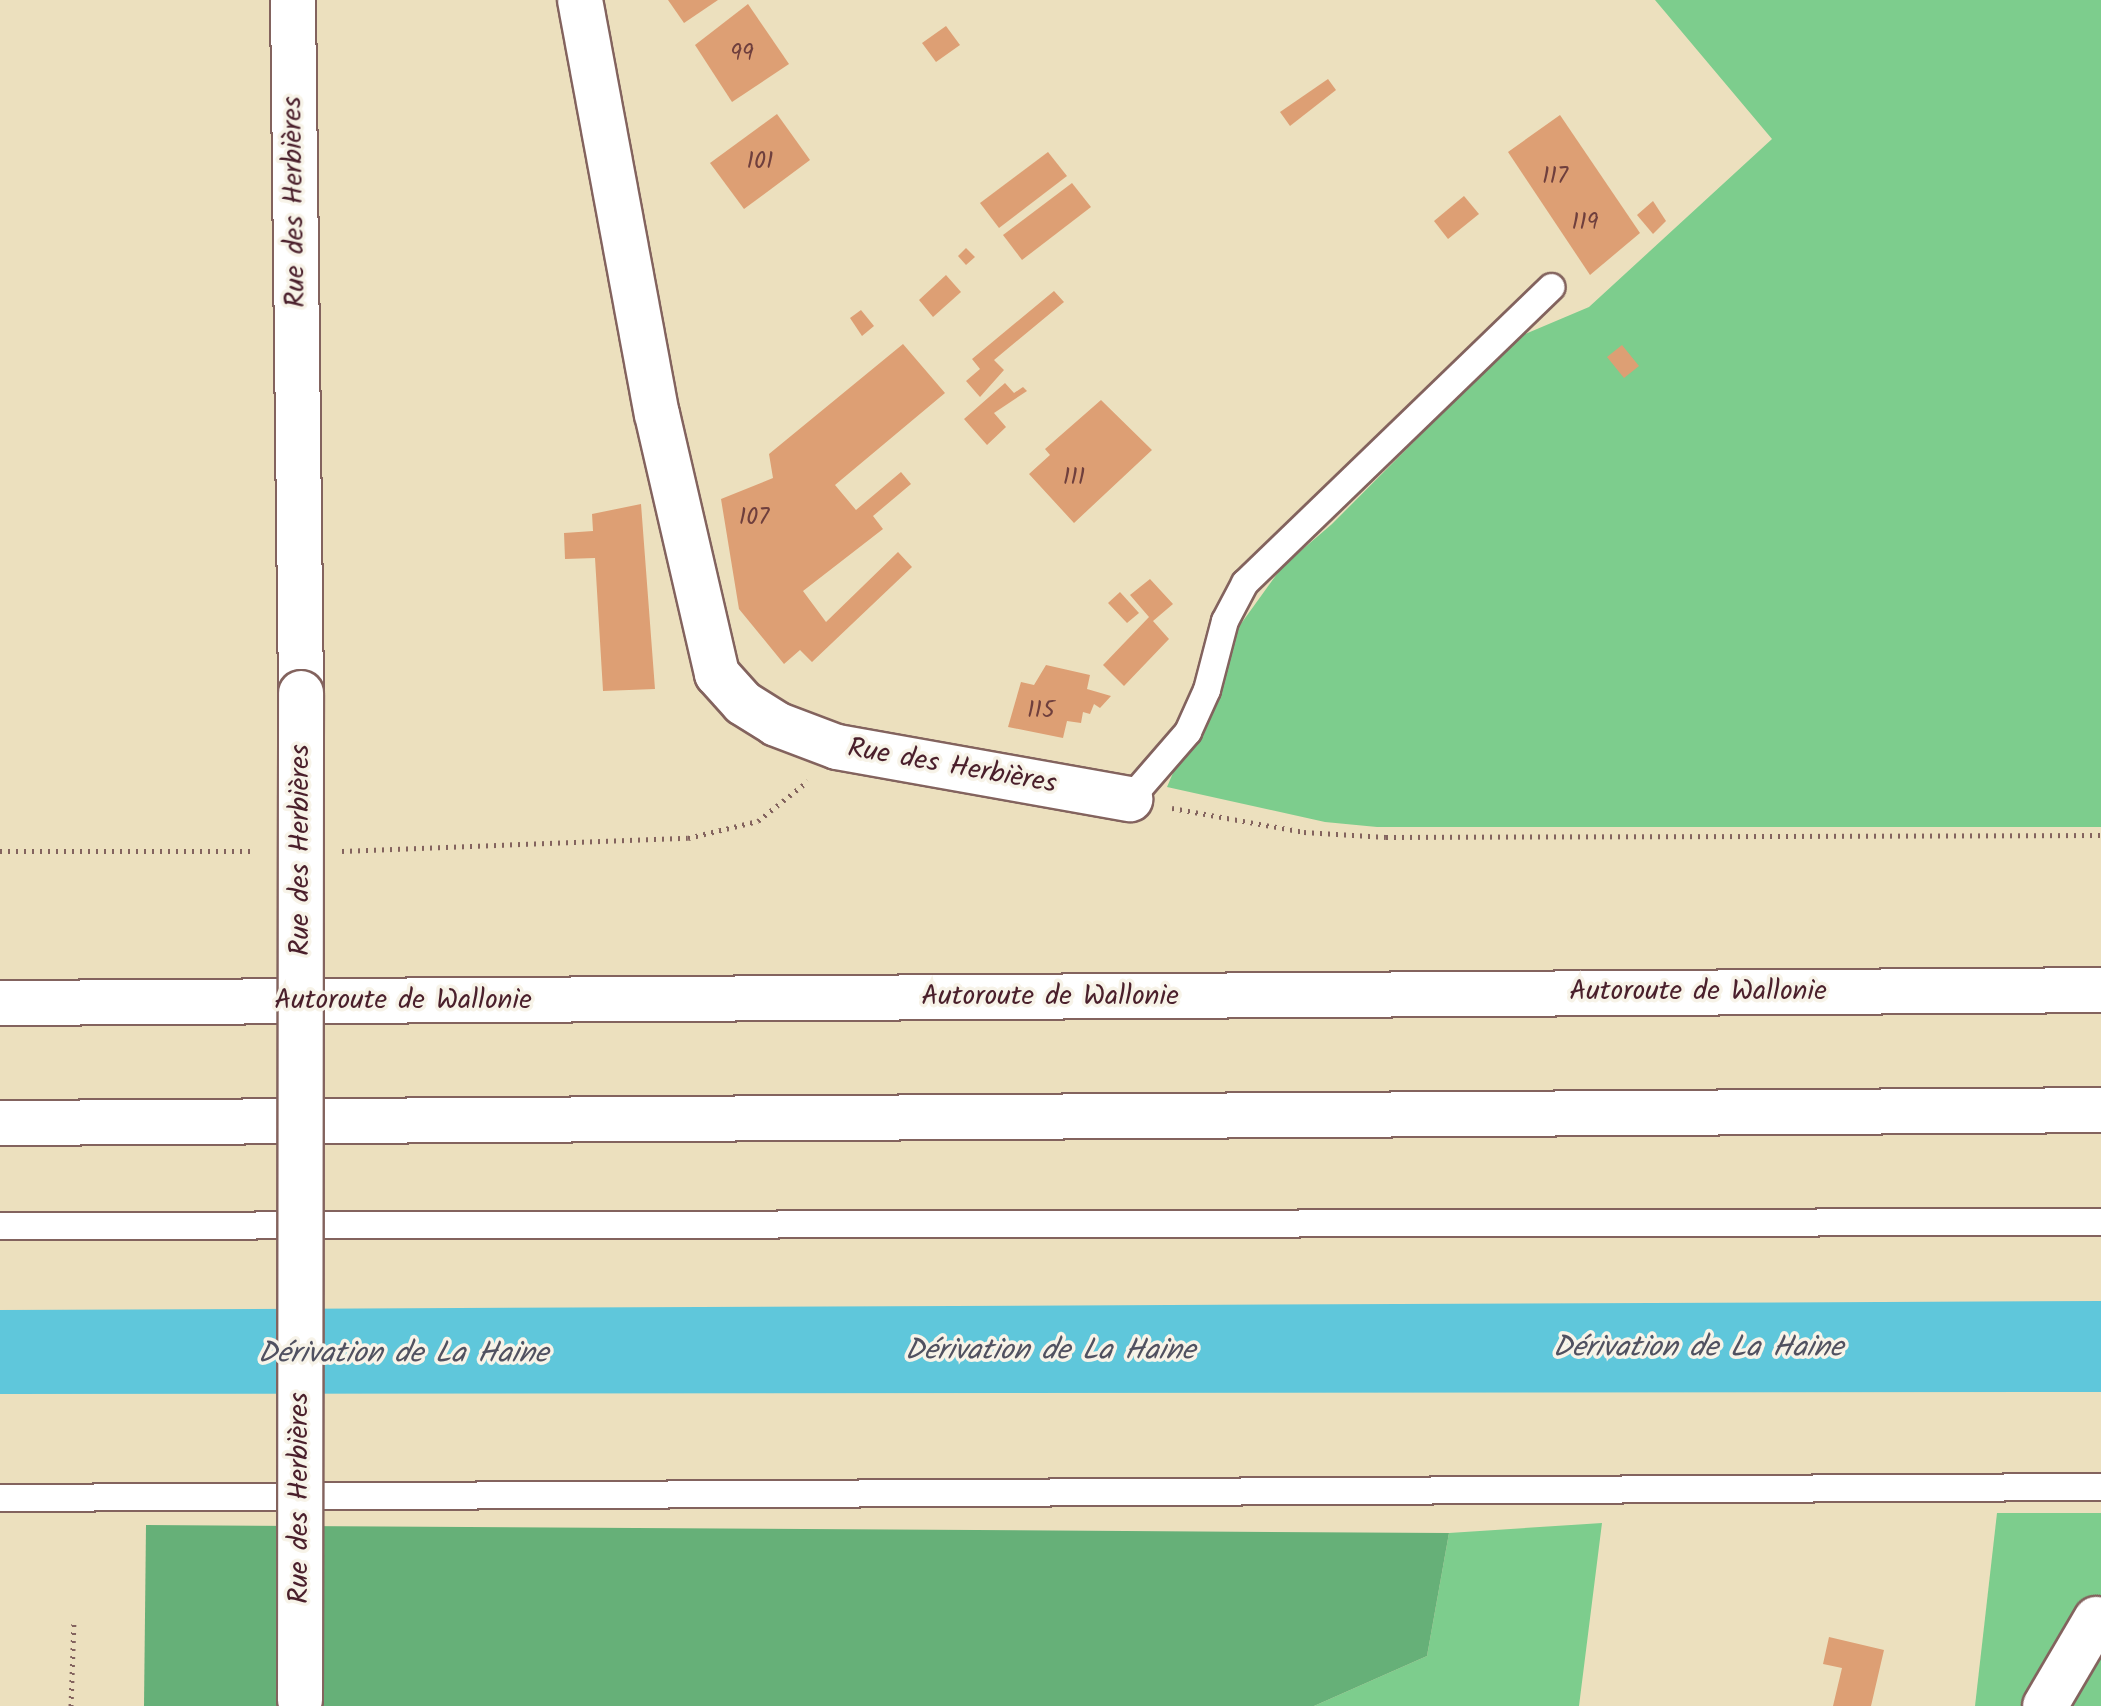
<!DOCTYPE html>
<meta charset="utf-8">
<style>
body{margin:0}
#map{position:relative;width:2101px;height:1706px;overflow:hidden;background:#ece0be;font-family:Kalam,sans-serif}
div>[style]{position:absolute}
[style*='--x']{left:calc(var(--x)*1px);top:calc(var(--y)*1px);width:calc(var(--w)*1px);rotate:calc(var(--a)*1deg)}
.green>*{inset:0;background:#7dcd8d}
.forest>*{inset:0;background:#66b078}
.water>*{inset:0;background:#5fc7db}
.building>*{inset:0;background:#dd9f74}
.path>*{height:5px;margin-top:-2.5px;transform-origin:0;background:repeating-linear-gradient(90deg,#83635e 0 2px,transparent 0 8px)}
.roads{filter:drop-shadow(2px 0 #83635e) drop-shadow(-2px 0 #83635e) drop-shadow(0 2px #83635e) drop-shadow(0 -2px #83635e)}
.service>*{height:26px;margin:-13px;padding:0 13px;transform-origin:13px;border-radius:13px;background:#fff}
.minor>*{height:44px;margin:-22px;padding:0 22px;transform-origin:22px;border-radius:22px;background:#fff}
.tertiary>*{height:44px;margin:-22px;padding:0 22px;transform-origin:22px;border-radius:22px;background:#fff}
.motorway>*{height:44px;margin:-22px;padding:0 22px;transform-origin:22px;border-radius:22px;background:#fff}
.bridges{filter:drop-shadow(2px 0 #83635e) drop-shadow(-2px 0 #83635e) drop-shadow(0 2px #83635e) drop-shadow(0 -2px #83635e)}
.tertiary-bridge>*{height:44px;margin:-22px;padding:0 22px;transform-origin:22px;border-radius:22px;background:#fff}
span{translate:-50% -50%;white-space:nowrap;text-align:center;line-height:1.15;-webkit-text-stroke:7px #f7f3e8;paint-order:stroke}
.number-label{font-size:24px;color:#6f3f3d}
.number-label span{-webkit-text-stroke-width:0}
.street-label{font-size:28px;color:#4a1f2b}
.water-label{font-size:30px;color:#505160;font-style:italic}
</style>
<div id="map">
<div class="green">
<div style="clip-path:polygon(1655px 0,2101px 0,2101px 827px,1377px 827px,1325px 822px,1167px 787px,1230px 639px,1282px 567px,1332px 524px,1518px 337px,1589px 307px,1772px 139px)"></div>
<div style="clip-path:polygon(1997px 1513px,2101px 1513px,2101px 1706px,1975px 1706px)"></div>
<div style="clip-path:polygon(1602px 1523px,1579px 1706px,1314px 1706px,1427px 1656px,1449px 1533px)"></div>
</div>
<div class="forest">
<div style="clip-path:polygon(146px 1525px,1449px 1533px,1427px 1656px,1314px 1706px,144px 1706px)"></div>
</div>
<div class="water">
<div style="clip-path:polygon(2101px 1301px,2101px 1392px,0 1394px,0 1310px)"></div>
</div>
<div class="building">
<div style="clip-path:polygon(668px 0,718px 0,684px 23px)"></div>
<div style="clip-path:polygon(748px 4px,789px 64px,732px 102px,695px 45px)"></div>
<div style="clip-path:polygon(946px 26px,960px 45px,936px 62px,922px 43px)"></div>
<div style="clip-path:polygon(1328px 79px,1336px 90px,1290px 126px,1280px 112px)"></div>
<div style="clip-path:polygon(777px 114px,810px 160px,744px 209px,710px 163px)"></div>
<div style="clip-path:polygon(1560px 115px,1640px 233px,1590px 275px,1508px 152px)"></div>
<div style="clip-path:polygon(1048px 152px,1067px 176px,999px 228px,980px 203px)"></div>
<div style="clip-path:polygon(1072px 183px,1091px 207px,1022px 260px,1003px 235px)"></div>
<div style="clip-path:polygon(1464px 196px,1479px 214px,1448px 239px,1434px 221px)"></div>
<div style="clip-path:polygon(1653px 201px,1666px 221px,1653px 234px,1637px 215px)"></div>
<div style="clip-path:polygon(966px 248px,975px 257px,966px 265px,958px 256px)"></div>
<div style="clip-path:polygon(946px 275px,961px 292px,933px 317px,919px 300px)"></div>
<div style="clip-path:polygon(1054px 291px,1064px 302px,994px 360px,1004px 370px,980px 397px,966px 381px,980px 369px,972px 359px)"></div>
<div style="clip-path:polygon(861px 310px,874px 326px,862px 336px,850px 318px)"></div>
<div style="clip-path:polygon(903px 344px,945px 393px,835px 485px,856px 510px,901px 472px,911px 484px,873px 516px,883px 529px,803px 591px,826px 622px,898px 552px,912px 567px,812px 662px,800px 650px,784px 664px,739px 609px,721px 499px,773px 478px,769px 454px)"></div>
<div style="clip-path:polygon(1622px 345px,1639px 366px,1624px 378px,1607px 357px)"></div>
<div style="clip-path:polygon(1005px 383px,1014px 393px,1023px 387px,1027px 391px,994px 413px,1006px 427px,987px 445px,964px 419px)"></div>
<div style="clip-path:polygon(1101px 400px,1152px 450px,1074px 523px,1029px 474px,1050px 455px,1045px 449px)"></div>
<div style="clip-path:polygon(641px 504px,655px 689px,603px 691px,595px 558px,565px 559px,564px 533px,593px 531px,592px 514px)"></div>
<div style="clip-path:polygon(1150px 579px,1173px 604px,1153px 621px,1169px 639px,1124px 686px,1103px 665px,1149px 617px,1130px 595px)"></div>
<div style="clip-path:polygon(1120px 592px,1139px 613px,1127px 623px,1108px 603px)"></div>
<div style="clip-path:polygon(1046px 665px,1090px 675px,1087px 689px,1111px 696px,1100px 708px,1094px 704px,1090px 714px,1083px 712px,1081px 723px,1067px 721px,1063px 738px,1008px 727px,1021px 682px,1034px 685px)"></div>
<div style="clip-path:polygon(1829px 1637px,1884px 1650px,1871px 1706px,1833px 1706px,1842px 1668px,1823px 1664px)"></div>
</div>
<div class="path">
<div style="--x:1172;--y:808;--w:134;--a:10.3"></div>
<div style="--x:1304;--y:832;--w:82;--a:3.5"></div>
<div style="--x:1386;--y:837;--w:715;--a:-0.16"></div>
<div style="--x:0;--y:851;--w:256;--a:0"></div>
<div style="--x:342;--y:851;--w:346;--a:-2.2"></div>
<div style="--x:688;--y:838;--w:72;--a:-13.7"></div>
<div style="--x:758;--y:821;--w:64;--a:-38.7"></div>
<div style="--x:71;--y:1706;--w:84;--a:-88"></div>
</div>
<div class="roads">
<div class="service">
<div style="--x:1130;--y:799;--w:89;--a:-49.1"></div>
<div style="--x:1188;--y:732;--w:46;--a:-65.7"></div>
<div style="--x:1207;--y:690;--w:71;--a:-75.4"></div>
<div style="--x:1225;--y:621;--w:43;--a:-62.2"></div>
<div style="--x:1245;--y:583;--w:426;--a:-44"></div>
<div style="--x:0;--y:1226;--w:2101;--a:-0.11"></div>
<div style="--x:0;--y:1498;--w:2101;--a:-0.3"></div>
</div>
<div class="minor">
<div style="--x:580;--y:0;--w:421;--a:79.5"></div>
<div style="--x:657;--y:414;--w:267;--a:77"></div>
<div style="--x:717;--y:674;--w:39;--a:48"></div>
<div style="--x:743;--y:703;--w:39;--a:32"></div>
<div style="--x:776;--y:724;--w:65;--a:20.7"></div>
<div style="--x:837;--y:747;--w:298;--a:10.1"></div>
<div style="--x:2045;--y:1706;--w:101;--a:-59.6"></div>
</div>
<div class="tertiary">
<div style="--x:293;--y:0;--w:693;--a:89.34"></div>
</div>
<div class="motorway">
<div style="--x:0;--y:1003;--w:2101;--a:-0.35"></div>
<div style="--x:0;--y:1123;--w:2101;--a:-0.35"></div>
</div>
</div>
<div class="bridges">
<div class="tertiary-bridge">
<div style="--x:300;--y:1700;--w:1007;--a:-89.94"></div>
</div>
</div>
<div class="number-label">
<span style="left:742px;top:54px">99</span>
<span style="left:760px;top:162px">101</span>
<span style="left:1555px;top:177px">117</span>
<span style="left:1585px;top:223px">119</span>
<span style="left:1074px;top:478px">111</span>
<span style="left:754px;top:518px">107</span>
<span style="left:1041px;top:711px">115</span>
</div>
<div class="street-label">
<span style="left:295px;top:202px;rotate:-91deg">Rue des Herbières</span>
<span style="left:952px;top:767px;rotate:10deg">Rue des Herbières</span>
<span style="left:301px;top:850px;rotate:-90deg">Rue des Herbières</span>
<span style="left:1698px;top:992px">Autoroute de Wallonie</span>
<span style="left:1050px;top:997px">Autoroute de Wallonie</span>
<span style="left:403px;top:1001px">Autoroute de Wallonie</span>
<span style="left:300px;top:1498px;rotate:-90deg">Rue des Herbières</span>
</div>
<div class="water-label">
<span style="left:1698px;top:1348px">Dérivation de La Haine</span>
<span style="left:1050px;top:1351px">Dérivation de La Haine</span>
<span style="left:403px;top:1354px">Dérivation de La Haine</span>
</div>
</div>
